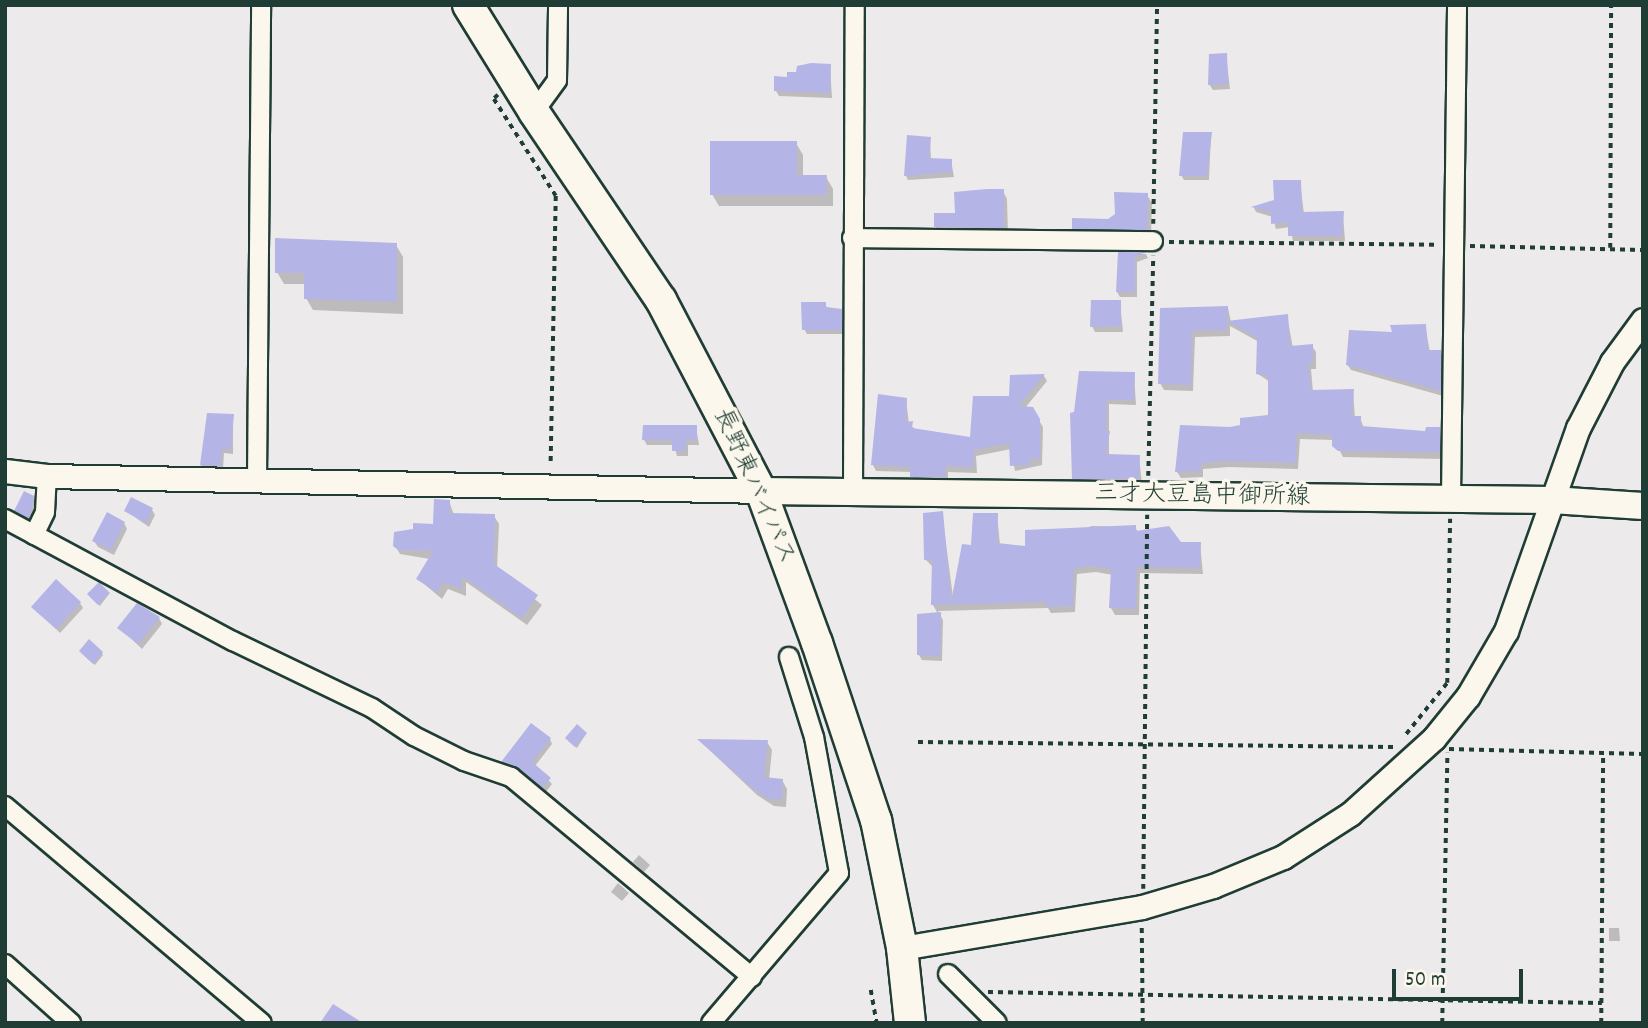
<!DOCTYPE html>
<meta charset="utf-8">
<style>
body{margin:0}
#map{position:relative;width:1648px;height:1028px;overflow:hidden;background:#edeaeb;font-family:Dekko,"Klee One",sans-serif}
div>[style]{position:absolute}
[style*='--x']{left:calc(var(--x)*1px);top:calc(var(--y)*1px);width:calc(var(--w)*1px);rotate:calc(var(--a)*1deg)}
.shadow>*{inset:0;background:#0003}
.building>*{inset:0;background:#b4b4e6}
.path>*{height:3.5px;margin-top:-1.75px;transform-origin:0;background:repeating-linear-gradient(90deg,#1f3d34 0 5px,transparent 0 10px)}
.roads{filter:drop-shadow(2px 0 #1f3d34) drop-shadow(-2px 0 #1f3d34) drop-shadow(0 2px #1f3d34) drop-shadow(0 -2px #1f3d34)}
.minor>*{height:18px;margin:-9px;padding:0 9px;transform-origin:9px;border-radius:9px;background:#fbf7ec}
.tertiary>*{height:23px;margin:-11.5px;padding:0 11.5px;transform-origin:11.5px;border-radius:11.5px;background:#fbf7ec}
.secondary>*{height:26px;margin:-13px;padding:0 13px;transform-origin:13px;border-radius:13px;background:#fbf7ec}
.trunk>*{height:30px;margin:-15px;padding:0 15px;transform-origin:15px;border-radius:15px;background:#fbf7ec}
span{translate:-50% -50%;white-space:nowrap;text-align:center;line-height:1.15;-webkit-text-stroke:7px #fbf7ec;paint-order:stroke}
.street-label{font-size:24px;color:#1f3d34}
.frame{position:absolute;inset:0;border:7px solid #1f3d34;pointer-events:none}
.scale{position:absolute;left:1392px;top:969px;width:131px;height:32px;box-sizing:border-box;border:4px solid #1f3d34;border-top:0;padding-left:9px;font-size:21px;line-height:24px;white-space:nowrap;color:#1f3d34;-webkit-text-stroke:5px #fbf7ec;paint-order:stroke}
</style>
<div id="map">
<div class="shadow">
<div style="clip-path:polygon(1226px 55px,1230px 89px,1213px 90px,1209px 84px)"></div>
<div style="clip-path:polygon(830px 66px,832px 98px,779px 96px,776px 91px,789px 79px)"></div>
<div style="clip-path:polygon(1211px 134px,1209px 180px,1184px 180px,1181px 175px)"></div>
<div style="clip-path:polygon(930px 138px,931px 160px,951px 160px,954px 177px,908px 180px,906px 176px)"></div>
<div style="clip-path:polygon(796px 143px,803px 155px,803px 177px,826px 177px,833px 189px,833px 206px,719px 206px,712px 194px)"></div>
<div style="clip-path:polygon(1300px 182px,1304px 214px,1343px 213px,1345px 241px,1293px 241px,1290px 227px,1276px 229px,1273px 217px,1256px 212px,1254px 208px,1276px 201px)"></div>
<div style="clip-path:polygon(1003px 191px,1007px 199px,1008px 235px,940px 235px,936px 227px)"></div>
<div style="clip-path:polygon(1147px 195px,1152px 203px,1151px 237px,1079px 237px,1074px 228px,1109px 221px)"></div>
<div style="clip-path:polygon(277px 240px,396px 245px,403px 257px,403px 314px,313px 310px,306px 298px,306px 284px,284px 284px,277px 272px)"></div>
<div style="clip-path:polygon(1120px 254px,1146px 254px,1148px 258px,1137px 262px,1137px 297px,1120px 297px,1117px 292px)"></div>
<div style="clip-path:polygon(1120px 302px,1123px 332px,1095px 332px,1092px 326px)"></div>
<div style="clip-path:polygon(825px 304px,828px 309px,841px 311px,844px 334px,807px 334px,804px 329px)"></div>
<div style="clip-path:polygon(1228px 308px,1231px 322px,1287px 316px,1293px 348px,1312px 346px,1316px 352px,1316px 369px,1311px 369px,1313px 392px,1353px 391px,1355px 418px,1360px 418px,1364px 428px,1427px 433px,1439px 429px,1443px 459px,1343px 457px,1334px 440px,1300px 439px,1298px 469px,1229px 467px,1203px 469px,1203px 477px,1181px 478px,1177px 472px,1182px 426px,1230px 429px,1270px 416px,1270px 382px,1258px 374px,1259px 342px,1230px 326px,1230px 336px,1195px 337px,1193px 391px,1164px 390px,1160px 383px,1162px 310px)"></div>
<div style="clip-path:polygon(1425px 325px,1430px 352px,1440px 351px,1444px 357px,1443px 396px,1351px 370px,1347px 364px,1394px 334px)"></div>
<div style="clip-path:polygon(1134px 374px,1136px 405px,1109px 404px,1109px 455px,1139px 457px,1142px 484px,1077px 484px,1072px 414px)"></div>
<div style="clip-path:polygon(1011px 376px,1044px 376px,1047px 381px,1025px 408px,1032px 409px,1043px 427px,1042px 465px,1015px 471px,1011px 449px,976px 456px,977px 473px,948px 472px,948px 483px,915px 483px,912px 472px,876px 471px,873px 465px,906px 399px,909px 424px,915px 429px,972px 438px,1011px 398px)"></div>
<div style="clip-path:polygon(233px 416px,233px 454px,224px 453px,223px 470px,204px 470px,201px 465px)"></div>
<div style="clip-path:polygon(696px 427px,699px 445px,688px 445px,688px 456px,677px 456px,674px 445px,647px 445px,644px 440px)"></div>
<div style="clip-path:polygon(33px 498px,37px 504px,32px 523px,16px 510px)"></div>
<div style="clip-path:polygon(449px 501px,454px 515px,494px 516px,499px 524px,497px 569px,542px 605px,527px 625px,466px 582px,466px 596px,448px 589px,442px 599px,418px 579px,430px 559px,400px 554px,395px 545px,435px 525px)"></div>
<div style="clip-path:polygon(152px 510px,155px 515px,149px 527px,126px 511px)"></div>
<div style="clip-path:polygon(942px 513px,953px 597px,973px 546px,997px 514px,1000px 545px,1027px 548px,1092px 526px,1135px 527px,1138px 532px,1180px 544px,1200px 544px,1203px 574px,1140px 573px,1139px 615px,1115px 615px,1111px 608px,1113px 575px,1096px 572px,1077px 574px,1075px 612px,1051px 613px,1048px 608px,938px 611px,943px 620px,942px 661px,922px 660px,919px 655px,938px 614px,933px 605px,933px 567px,926px 560px)"></div>
<div style="clip-path:polygon(124px 523px,127px 529px,114px 555px,98px 547px,94px 541px)"></div>
<div style="clip-path:polygon(109px 594px,100px 606px,90px 597px)"></div>
<div style="clip-path:polygon(80px 603px,83px 608px,60px 633px,34px 607px)"></div>
<div style="clip-path:polygon(159px 618px,162px 624px,142px 649px,120px 628px)"></div>
<div style="clip-path:polygon(82px 653px,102px 653px,103px 655px,95px 665px)"></div>
<div style="clip-path:polygon(586px 734px,577px 748px,568px 741px)"></div>
<div style="clip-path:polygon(550px 739px,552px 744px,535px 766px,552px 784px,546px 792px,503px 762px)"></div>
<div style="clip-path:polygon(700px 741px,767px 742px,772px 750px,769px 780px,782px 780px,787px 789px,786px 807px,774px 806px,757px 795px)"></div>
<div style="clip-path:polygon(639px 855px,650px 865px,644px 872px,633px 862px)"></div>
<div style="clip-path:polygon(618px 883px,629px 893px,622px 901px,611px 892px)"></div>
<div style="clip-path:polygon(1609px 928px,1619px 928px,1620px 941px,1609px 941px)"></div>
</div>
<div class="building">
<div style="clip-path:polygon(1227px 53px,1228px 84px,1208px 85px,1209px 54px)"></div>
<div style="clip-path:polygon(811px 63px,831px 64px,830px 93px,774px 91px,774px 76px,787px 77px,787px 72px,796px 72px,797px 66px)"></div>
<div style="clip-path:polygon(1183px 132px,1212px 132px,1207px 176px,1179px 176px)"></div>
<div style="clip-path:polygon(907px 135px,931px 137px,929px 158px,952px 159px,952px 172px,904px 176px)"></div>
<div style="clip-path:polygon(710px 141px,797px 141px,797px 175px,827px 175px,826px 195px,710px 195px)"></div>
<div style="clip-path:polygon(1273px 180px,1301px 180px,1302px 212px,1344px 211px,1342px 236px,1288px 236px,1288px 222px,1271px 224px,1271px 212px,1251px 207px,1274px 200px)"></div>
<div style="clip-path:polygon(987px 189px,1004px 189px,1004px 228px,934px 227px,934px 213px,955px 213px,954px 192px)"></div>
<div style="clip-path:polygon(1114px 192px,1148px 193px,1147px 230px,1072px 229px,1072px 218px,1108px 219px,1115px 214px)"></div>
<div style="clip-path:polygon(275px 238px,397px 243px,397px 302px,304px 299px,304px 273px,275px 273px)"></div>
<div style="clip-path:polygon(1118px 252px,1147px 252px,1135px 256px,1135px 292px,1116px 292px)"></div>
<div style="clip-path:polygon(1091px 300px,1121px 300px,1121px 326px,1090px 327px)"></div>
<div style="clip-path:polygon(801px 302px,826px 302px,826px 307px,842px 309px,842px 330px,802px 330px)"></div>
<div style="clip-path:polygon(1228px 306px,1227px 321px,1288px 314px,1290px 346px,1313px 344px,1313px 363px,1308px 363px,1311px 390px,1354px 389px,1352px 416px,1361px 416px,1361px 426px,1425px 431px,1426px 427px,1440px 427px,1440px 452px,1338px 451px,1332px 446px,1332px 435px,1297px 433px,1296px 463px,1224px 461px,1201px 463px,1201px 471px,1175px 472px,1180px 425px,1230px 427px,1240px 425px,1240px 418px,1268px 415px,1268px 376px,1256px 374px,1257px 338px,1227px 321px,1227px 330px,1192px 331px,1191px 385px,1158px 384px,1160px 308px)"></div>
<div style="clip-path:polygon(1426px 324px,1428px 350px,1441px 350px,1441px 391px,1346px 365px,1349px 330px,1392px 332px,1390px 325px)"></div>
<div style="clip-path:polygon(1079px 371px,1135px 372px,1134px 400px,1107px 400px,1106px 431px,1110px 431px,1106px 454px,1140px 455px,1139px 479px,1072px 479px,1070px 413px,1074px 412px)"></div>
<div style="clip-path:polygon(1045px 374px,1019px 406px,1033px 407px,1040px 419px,1040px 459px,1030px 459px,1029px 465px,1010px 466px,1009px 443px,974px 450px,974px 467px,946px 466px,945px 477px,910px 477px,910px 467px,871px 465px,878px 394px,907px 398px,906px 422px,913px 421px,912px 428px,970px 437px,973px 396px,1009px 396px,1010px 375px)"></div>
<div style="clip-path:polygon(207px 413px,234px 414px,231px 449px,222px 449px,221px 466px,200px 465px)"></div>
<div style="clip-path:polygon(643px 425px,697px 425px,697px 440px,686px 440px,686px 451px,672px 451px,672px 440px,642px 440px)"></div>
<div style="clip-path:polygon(24px 491px,34px 496px,29px 519px,14px 511px)"></div>
<div style="clip-path:polygon(131px 497px,153px 508px,146px 523px,124px 511px)"></div>
<div style="clip-path:polygon(434px 499px,450px 500px,450px 513px,495px 514px,494px 564px,538px 595px,522px 618px,462px 576px,462px 589px,443px 582px,437px 592px,416px 579px,433px 551px,398px 550px,393px 546px,394px 532px,413px 529px,413px 523px,433px 524px)"></div>
<div style="clip-path:polygon(943px 511px,951px 602px,962px 544px,971px 545px,973px 513px,998px 513px,997px 543px,1025px 546px,1025px 530px,1136px 525px,1136px 531px,1169px 526px,1181px 542px,1201px 542px,1200px 568px,1137px 567px,1136px 609px,1109px 608px,1111px 569px,1091px 566px,1074px 568px,1073px 606px,1046px 607px,1046px 602px,931px 605px,932px 560px,924px 560px,923px 513px)"></div>
<div style="clip-path:polygon(107px 512px,125px 522px,111px 550px,92px 541px)"></div>
<div style="clip-path:polygon(56px 579px,81px 602px,56px 629px,31px 607px)"></div>
<div style="clip-path:polygon(99px 582px,110px 593px,98px 605px,87px 594px)"></div>
<div style="clip-path:polygon(137px 603px,160px 617px,138px 644px,117px 628px)"></div>
<div style="clip-path:polygon(941px 612px,940px 656px,917px 655px,917px 614px)"></div>
<div style="clip-path:polygon(89px 639px,103px 652px,93px 664px,79px 651px)"></div>
<div style="clip-path:polygon(531px 723px,551px 738px,532px 762px,551px 778px,542px 788px,518px 768px,501px 762px)"></div>
<div style="clip-path:polygon(577px 724px,587px 733px,575px 747px,565px 738px)"></div>
<div style="clip-path:polygon(697px 739px,768px 740px,764px 777px,783px 779px,782px 799px,768px 799px,751px 787px)"></div>
<div style="clip-path:polygon(333px 1004px,363px 1023px,320px 1023px)"></div>
</div>
<div class="path">
<div style="--x:498;--y:95;--w:6;--a:135"></div>
<div style="--x:494;--y:99;--w:115;--a:57.4"></div>
<div style="--x:556;--y:196;--w:270;--a:91.1"></div>
<div style="--x:1153;--y:224;--w:219;--a:-89"></div>
<div style="--x:1169;--y:242;--w:269;--a:0.6"></div>
<div style="--x:1470;--y:246;--w:173;--a:1.3"></div>
<div style="--x:1610;--y:248;--w:243;--a:-89.8"></div>
<div style="--x:1148;--y:476;--w:220;--a:-88.7"></div>
<div style="--x:1406;--y:734;--w:65;--a:-51.2"></div>
<div style="--x:1447;--y:683;--w:164;--a:-89"></div>
<div style="--x:918;--y:742;--w:476;--a:0.6"></div>
<div style="--x:1449;--y:749;--w:194;--a:1.5"></div>
<div style="--x:1143;--y:889;--w:374;--a:-89.4"></div>
<div style="--x:1142;--y:928;--w:95;--a:89.4"></div>
<div style="--x:871;--y:990;--w:34;--a:80"></div>
<div style="--x:988;--y:992;--w:614;--a:1.03"></div>
<div style="--x:1442;--y:1023;--w:270;--a:-88.9"></div>
<div style="--x:1601;--y:1023;--w:269;--a:-89.6"></div>
</div>
<div class="roads">
<div class="minor">
<div style="--x:534;--y:112;--w:39;--a:-54"></div>
<div style="--x:557;--y:80;--w:75;--a:-89.2"></div>
<div style="--x:852;--y:238;--w:301;--a:0.6"></div>
<div style="--x:257;--y:480;--w:475;--a:-89.5"></div>
<div style="--x:853;--y:492;--w:487;--a:-89.8"></div>
<div style="--x:1451;--y:499;--w:494;--a:-89.3"></div>
<div style="--x:5;--y:519;--w:259;--a:28.2"></div>
<div style="--x:233;--y:641;--w:154;--a:25.7"></div>
<div style="--x:372;--y:708;--w:50;--a:33.7"></div>
<div style="--x:414;--y:736;--w:56;--a:26.6"></div>
<div style="--x:464;--y:761;--w:50;--a:18.8"></div>
<div style="--x:511;--y:777;--w:313;--a:39.7"></div>
<div style="--x:34;--y:535;--w:25;--a:-64"></div>
<div style="--x:45;--y:512;--w:36;--a:-87"></div>
<div style="--x:5;--y:806;--w:336;--a:40.2"></div>
<div style="--x:5;--y:964;--w:89;--a:41.8"></div>
<div style="--x:948;--y:974;--w:69;--a:45"></div>
<div style="--x:711;--y:1023;--w:197;--a:-49.5"></div>
<div style="--x:839;--y:873;--w:138;--a:-100.4"></div>
<div style="--x:814;--y:737;--w:84;--a:-107.4"></div>
</div>
<div class="tertiary">
<div style="--x:5;--y:471;--w:42;--a:6.8"></div>
<div style="--x:47;--y:476;--w:714;--a:1.2"></div>
<div style="--x:902;--y:948;--w:243;--a:-9.7"></div>
<div style="--x:1142;--y:907;--w:74;--a:-16.5"></div>
<div style="--x:1213;--y:886;--w:76;--a:-22.5"></div>
<div style="--x:1283;--y:857;--w:80;--a:-32.7"></div>
<div style="--x:1350;--y:814;--w:113;--a:-42.1"></div>
<div style="--x:1434;--y:738;--w:54;--a:-51"></div>
<div style="--x:1468;--y:696;--w:75;--a:-59.7"></div>
<div style="--x:1506;--y:631;--w:215;--a:-70.5"></div>
<div style="--x:1578;--y:428;--w:74;--a:-62.7"></div>
<div style="--x:1612;--y:362;--w:52;--a:-53.6"></div>
</div>
<div class="secondary">
<div style="--x:761;--y:491;--w:791;--a:0.65"></div>
<div style="--x:1552;--y:500;--w:91;--a:3.8"></div>
</div>
<div class="trunk">
<div style="--x:468;--y:5;--w:126;--a:58.3"></div>
<div style="--x:534;--y:112;--w:227;--a:56"></div>
<div style="--x:661;--y:300;--w:216;--a:62.4"></div>
<div style="--x:761;--y:491;--w:162;--a:69.8"></div>
<div style="--x:817;--y:643;--w:187;--a:71.6"></div>
<div style="--x:876;--y:820;--w:131;--a:78.5"></div>
<div style="--x:902;--y:948;--w:75;--a:83.9"></div>
</div>
</div>
<div class="street-label">
<span style="left:753px;top:487px;rotate:66deg">長野東バイパス</span>
<span style="left:1202px;top:497px;rotate:1deg">三才大豆島中御所線</span>
</div>
<div class="frame"></div>
<div class="scale">50 m</div>
</div>
